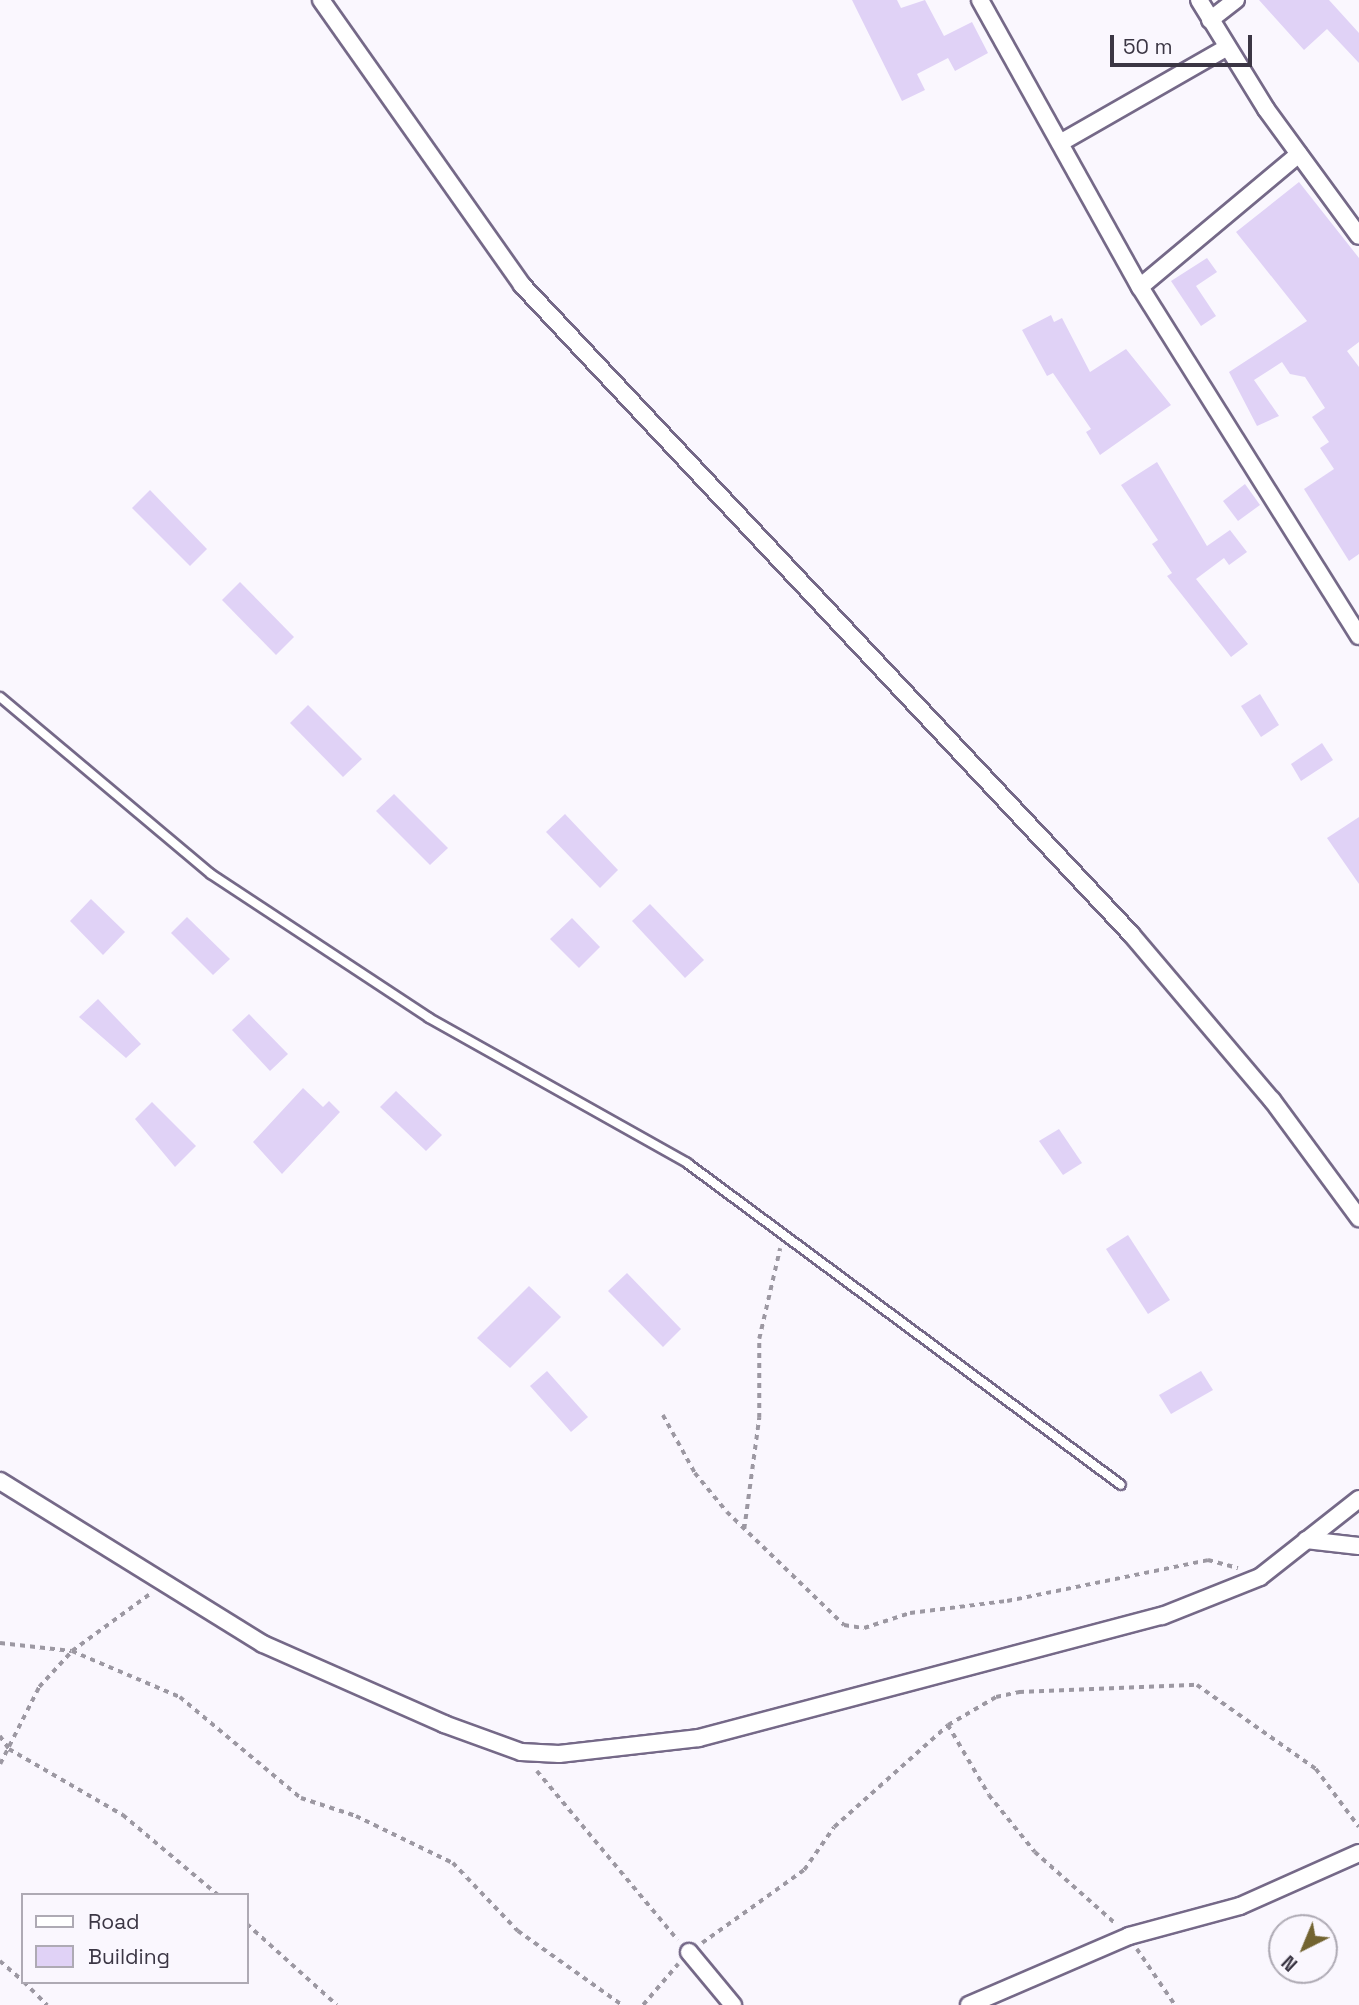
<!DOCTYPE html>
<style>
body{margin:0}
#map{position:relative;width:1359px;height:2005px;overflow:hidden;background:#faf7fe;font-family:"Space Grotesk",sans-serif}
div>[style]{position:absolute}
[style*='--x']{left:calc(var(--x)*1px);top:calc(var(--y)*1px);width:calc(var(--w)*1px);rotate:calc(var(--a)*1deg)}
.building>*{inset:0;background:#e0d2f6}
.path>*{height:3.5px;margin-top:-1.75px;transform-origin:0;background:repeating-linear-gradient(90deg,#9c98a2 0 5px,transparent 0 10px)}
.roads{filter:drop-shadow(2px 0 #756988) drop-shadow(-2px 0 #756988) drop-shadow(0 2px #756988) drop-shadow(0 -2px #756988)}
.lane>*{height:8px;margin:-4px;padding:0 4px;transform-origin:4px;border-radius:4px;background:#fff}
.street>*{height:16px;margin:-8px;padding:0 8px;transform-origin:8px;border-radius:8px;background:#fff}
span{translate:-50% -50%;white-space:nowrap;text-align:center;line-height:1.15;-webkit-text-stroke:5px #faf7fe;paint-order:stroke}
.legend{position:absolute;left:21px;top:1893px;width:228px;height:91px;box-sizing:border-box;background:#faf7fe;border:2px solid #aeaab4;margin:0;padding:9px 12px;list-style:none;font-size:21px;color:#3b3644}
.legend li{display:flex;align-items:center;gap:14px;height:35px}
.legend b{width:35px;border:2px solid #aeaab4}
.north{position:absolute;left:1268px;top:1914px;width:70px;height:70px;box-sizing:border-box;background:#faf7fe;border:2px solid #aeaab4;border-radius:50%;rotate:223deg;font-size:19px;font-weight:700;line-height:28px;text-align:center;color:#3b3644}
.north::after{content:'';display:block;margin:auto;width:24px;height:32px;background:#736431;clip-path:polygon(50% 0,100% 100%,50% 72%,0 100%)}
.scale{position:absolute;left:1110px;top:35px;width:142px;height:32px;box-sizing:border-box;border:4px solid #3b3644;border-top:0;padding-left:9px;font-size:21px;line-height:24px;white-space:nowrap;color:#3b3644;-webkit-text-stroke:5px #faf7fe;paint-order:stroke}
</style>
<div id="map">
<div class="building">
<div style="clip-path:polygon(852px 0,897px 0,901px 8px,925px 0,944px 36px,972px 22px,988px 53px,955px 71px,948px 58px,917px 74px,925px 90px,902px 101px)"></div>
<div style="clip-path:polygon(1259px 0,1329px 0,1359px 33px,1359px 63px,1327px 29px,1304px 50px)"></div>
<div style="clip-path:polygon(1299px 182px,1359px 258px,1359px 342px,1347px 351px,1359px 367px,1359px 554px,1349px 561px,1304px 489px,1334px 469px,1320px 448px,1329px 442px,1312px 417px,1325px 408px,1305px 377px,1290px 374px,1282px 362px,1254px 380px,1279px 416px,1257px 426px,1229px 372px,1307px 321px,1236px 232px)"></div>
<div style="clip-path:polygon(1207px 258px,1217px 272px,1196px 286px,1216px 316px,1201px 326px,1171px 281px)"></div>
<div style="clip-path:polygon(1051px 315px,1054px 322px,1062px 318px,1090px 372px,1126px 349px,1171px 405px,1100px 455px,1086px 432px,1091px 429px,1053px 373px,1047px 376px,1022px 330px)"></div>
<div style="clip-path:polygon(1157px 462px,1207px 546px,1230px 530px,1247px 552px,1229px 565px,1224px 558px,1196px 579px,1248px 644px,1231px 657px,1167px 576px,1172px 573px,1152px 544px,1158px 540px,1121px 485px)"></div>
<div style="clip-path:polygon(1245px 484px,1260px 505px,1238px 521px,1223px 501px)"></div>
<div style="clip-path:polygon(150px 490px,207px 549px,190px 566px,132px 508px)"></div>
<div style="clip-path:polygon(240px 582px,294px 637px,276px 655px,222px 600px)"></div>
<div style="clip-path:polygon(1260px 694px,1279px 725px,1261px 737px,1241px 706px)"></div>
<div style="clip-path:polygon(308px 705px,362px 759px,343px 777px,290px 723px)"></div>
<div style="clip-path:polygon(1322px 743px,1333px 760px,1301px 781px,1291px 764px)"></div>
<div style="clip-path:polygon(394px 794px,448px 848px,430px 865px,376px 811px)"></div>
<div style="clip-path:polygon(565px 814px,618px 870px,600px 888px,546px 832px)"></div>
<div style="clip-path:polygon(1359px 817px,1359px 884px,1327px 838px)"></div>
<div style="clip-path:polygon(91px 899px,125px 932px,103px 955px,70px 921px)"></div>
<div style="clip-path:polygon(650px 904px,704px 960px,685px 978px,632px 921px)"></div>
<div style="clip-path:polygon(187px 917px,230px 959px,213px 975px,171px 933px)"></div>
<div style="clip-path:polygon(572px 918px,600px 947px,579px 968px,550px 939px)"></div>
<div style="clip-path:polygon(98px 999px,141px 1044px,126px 1058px,79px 1017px)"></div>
<div style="clip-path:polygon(249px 1014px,288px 1054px,270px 1071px,232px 1030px)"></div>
<div style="clip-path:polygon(303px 1088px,323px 1107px,329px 1101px,340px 1112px,282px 1174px,253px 1142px)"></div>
<div style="clip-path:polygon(396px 1091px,442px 1135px,426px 1151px,380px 1107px)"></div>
<div style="clip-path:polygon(152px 1102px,196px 1146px,175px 1167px,135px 1119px)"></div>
<div style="clip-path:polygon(1059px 1129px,1082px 1163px,1063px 1175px,1039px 1141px)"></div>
<div style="clip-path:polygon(1128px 1235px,1170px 1300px,1148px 1314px,1106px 1249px)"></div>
<div style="clip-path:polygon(627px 1273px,681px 1329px,663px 1347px,608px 1291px)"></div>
<div style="clip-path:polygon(529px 1286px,561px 1317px,510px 1368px,477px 1338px)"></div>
<div style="clip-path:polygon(547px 1371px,588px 1417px,571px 1432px,530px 1386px)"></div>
<div style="clip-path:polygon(1201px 1371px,1213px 1390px,1171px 1414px,1159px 1395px)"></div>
</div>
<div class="path">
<div style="--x:663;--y:1415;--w:66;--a:61.1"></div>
<div style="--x:695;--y:1473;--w:50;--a:50.6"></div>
<div style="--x:727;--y:1512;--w:163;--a:44"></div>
<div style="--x:844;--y:1625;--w:20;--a:9"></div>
<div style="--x:864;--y:1628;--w:48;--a:-18.1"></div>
<div style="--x:910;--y:1613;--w:98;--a:-7.1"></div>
<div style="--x:1007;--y:1601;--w:205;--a:-11.5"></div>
<div style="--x:1208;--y:1560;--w:31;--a:15"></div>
<div style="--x:744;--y:1529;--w:112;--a:-82.3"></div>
<div style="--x:759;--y:1418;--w:79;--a:-90"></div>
<div style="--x:759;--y:1339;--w:93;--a:-77"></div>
<div style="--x:0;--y:1643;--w:72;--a:6.3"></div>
<div style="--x:72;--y:1651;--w:117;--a:23.1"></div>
<div style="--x:180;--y:1697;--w:158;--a:39.9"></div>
<div style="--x:301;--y:1798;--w:58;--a:18.1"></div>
<div style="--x:356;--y:1816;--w:108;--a:25.9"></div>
<div style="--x:453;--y:1863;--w:94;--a:46.3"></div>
<div style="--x:518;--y:1931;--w:128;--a:35.4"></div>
<div style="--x:948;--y:1725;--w:81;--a:59.6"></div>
<div style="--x:989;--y:1795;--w:73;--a:51.1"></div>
<div style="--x:1035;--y:1852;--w:108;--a:41.6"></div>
<div style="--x:0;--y:1736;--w:16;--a:55"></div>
<div style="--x:9;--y:1749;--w:132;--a:30.1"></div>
<div style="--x:123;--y:1815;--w:124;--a:40.1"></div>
<div style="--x:0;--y:1764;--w:86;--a:-63.1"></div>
<div style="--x:39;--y:1687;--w:49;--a:-47.5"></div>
<div style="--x:72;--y:1651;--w:97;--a:-36.2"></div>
<div style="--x:537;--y:1771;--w:220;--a:50.2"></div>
<div style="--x:247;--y:1924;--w:121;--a:42"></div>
<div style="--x:702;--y:1943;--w:125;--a:-35.6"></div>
<div style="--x:804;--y:1870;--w:52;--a:-55.1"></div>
<div style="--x:834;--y:1827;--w:153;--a:-41.8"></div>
<div style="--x:948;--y:1725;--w:56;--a:-30.3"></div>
<div style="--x:996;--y:1697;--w:24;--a:-12"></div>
<div style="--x:1019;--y:1692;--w:178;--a:-2.3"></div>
<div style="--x:1197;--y:1685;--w:146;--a:35.2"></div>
<div style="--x:1316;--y:1769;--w:72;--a:53.4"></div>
<div style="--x:1137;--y:1949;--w:68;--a:55.8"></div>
<div style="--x:0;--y:1961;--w:30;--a:41"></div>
<div style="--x:24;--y:1982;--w:33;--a:45"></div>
<div style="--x:643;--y:2005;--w:54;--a:-49.5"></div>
</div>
<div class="roads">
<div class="lane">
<div style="--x:0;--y:697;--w:275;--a:40"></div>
<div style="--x:211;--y:874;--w:261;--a:33.4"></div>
<div style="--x:429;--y:1018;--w:296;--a:29.3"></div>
<div style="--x:687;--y:1163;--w:540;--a:36.57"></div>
</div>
<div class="street">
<div style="--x:321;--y:0;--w:349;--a:54.8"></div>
<div style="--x:522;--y:285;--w:890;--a:46.82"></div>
<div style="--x:1131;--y:934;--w:218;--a:49.7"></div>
<div style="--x:1272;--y:1100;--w:147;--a:53.6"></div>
<div style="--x:980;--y:0;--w:329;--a:60.9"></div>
<div style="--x:1140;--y:287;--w:412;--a:57.9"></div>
<div style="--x:1199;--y:0;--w:128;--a:58.4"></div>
<div style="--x:1266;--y:109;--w:157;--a:53.8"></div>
<div style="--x:1210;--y:20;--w:33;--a:-38"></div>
<div style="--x:1060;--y:143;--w:191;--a:-29.8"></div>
<div style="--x:1140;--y:287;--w:207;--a:-39.9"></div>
<div style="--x:0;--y:1481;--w:309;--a:31.8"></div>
<div style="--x:263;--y:1644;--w:198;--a:23.8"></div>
<div style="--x:444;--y:1724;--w:82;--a:20"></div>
<div style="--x:521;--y:1752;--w:38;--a:3"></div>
<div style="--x:559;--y:1754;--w:141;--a:-6.5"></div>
<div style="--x:699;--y:1738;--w:479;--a:-14.8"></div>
<div style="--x:1162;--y:1616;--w:105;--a:-21.7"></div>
<div style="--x:1260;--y:1577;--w:126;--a:-38.2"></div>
<div style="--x:1306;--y:1540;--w:53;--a:6.5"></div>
<div style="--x:689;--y:1952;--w:69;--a:50.3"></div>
<div style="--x:969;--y:2005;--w:174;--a:-23.3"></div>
<div style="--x:1129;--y:1936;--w:115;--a:-15.1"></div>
<div style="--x:1240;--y:1906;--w:130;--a:-24"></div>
</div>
</div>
<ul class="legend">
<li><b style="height:9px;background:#fff"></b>Road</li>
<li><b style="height:19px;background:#e0d2f6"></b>Building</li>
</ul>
<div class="north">N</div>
<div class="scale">50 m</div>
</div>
